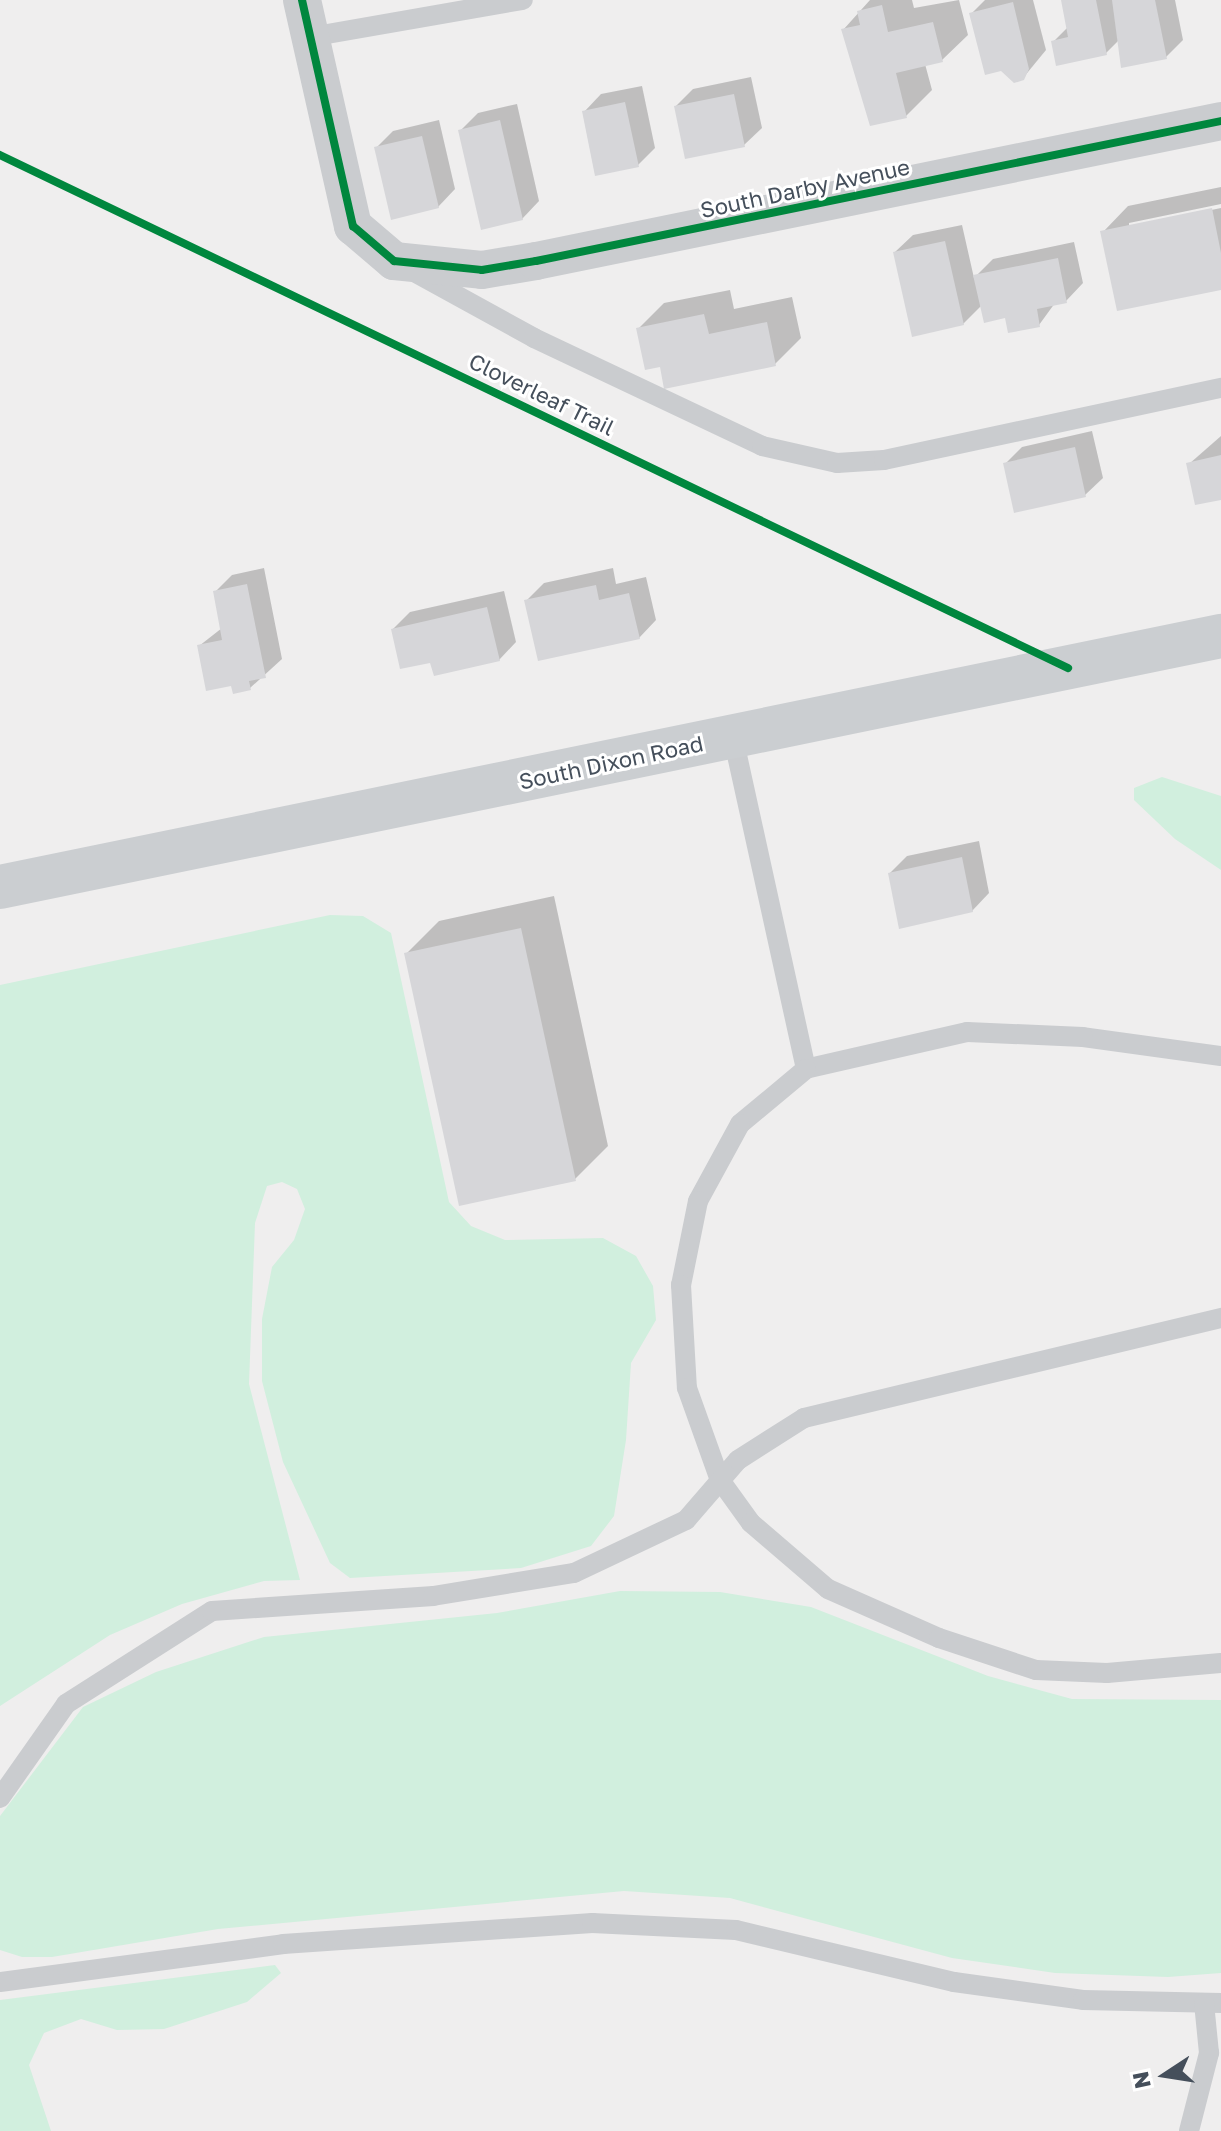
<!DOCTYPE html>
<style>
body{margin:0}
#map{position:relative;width:1221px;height:2131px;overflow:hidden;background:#efeeee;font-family:"Golos Text",sans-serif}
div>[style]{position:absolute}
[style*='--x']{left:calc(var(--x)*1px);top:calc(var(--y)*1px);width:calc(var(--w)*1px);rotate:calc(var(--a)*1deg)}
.green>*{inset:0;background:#d1efde}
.shadow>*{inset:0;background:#0003}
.building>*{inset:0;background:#d6d6d9}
.service>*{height:20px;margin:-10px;padding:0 10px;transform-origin:10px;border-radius:10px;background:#cacccf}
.minor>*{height:38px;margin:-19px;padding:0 19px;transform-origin:19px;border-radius:19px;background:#cacccf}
.secondary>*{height:44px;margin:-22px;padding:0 22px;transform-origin:22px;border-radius:22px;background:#cbced1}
.cycleway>*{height:8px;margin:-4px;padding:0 4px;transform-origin:4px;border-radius:4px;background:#00873e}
span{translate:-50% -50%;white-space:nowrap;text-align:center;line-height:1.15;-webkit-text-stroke:6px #fff;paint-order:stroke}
.street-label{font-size:22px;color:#454f5b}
.north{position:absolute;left:1125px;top:2035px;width:80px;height:80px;-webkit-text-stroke:6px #fff;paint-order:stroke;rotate:258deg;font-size:22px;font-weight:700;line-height:32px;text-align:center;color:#454f5b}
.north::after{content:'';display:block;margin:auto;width:28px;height:36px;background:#454f5b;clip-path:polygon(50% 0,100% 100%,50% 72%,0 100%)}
</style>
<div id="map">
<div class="green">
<div style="clip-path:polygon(1162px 777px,1221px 796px,1221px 870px,1175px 839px,1134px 800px,1134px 788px)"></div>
<div style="clip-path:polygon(330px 915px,363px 916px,391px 933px,449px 1202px,471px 1226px,505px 1240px,603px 1238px,636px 1256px,653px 1286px,656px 1320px,631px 1363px,626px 1440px,614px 1516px,591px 1546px,521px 1568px,350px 1578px,330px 1563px,283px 1462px,262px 1381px,262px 1319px,272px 1267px,294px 1240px,305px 1209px,297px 1189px,282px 1182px,267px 1186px,255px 1223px,249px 1384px,300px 1580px,264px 1581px,182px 1604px,110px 1635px,0 1706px,0 985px)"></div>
<div style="clip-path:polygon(620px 1591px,720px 1592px,811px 1607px,988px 1676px,1072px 1699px,1221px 1700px,1221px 1973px,1168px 1977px,1055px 1973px,952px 1958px,730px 1898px,624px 1891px,218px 1929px,52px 1957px,22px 1957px,0 1950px,0 1816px,83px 1707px,156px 1672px,264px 1637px,497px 1613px)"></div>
<div style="clip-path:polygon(275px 1965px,281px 1973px,247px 2002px,164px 2029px,117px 2030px,81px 2019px,44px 2033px,29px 2065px,51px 2131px,0 2131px,0 2000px)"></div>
</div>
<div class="shadow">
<div style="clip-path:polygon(870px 0,912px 0,914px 8px,959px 0,968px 35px,942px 60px,925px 64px,932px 90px,906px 116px,843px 30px)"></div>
<div style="clip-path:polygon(985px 0,1033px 0,1046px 50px,1023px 78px,972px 13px)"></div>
<div style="clip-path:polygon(1063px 0,1175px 0,1183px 40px,1166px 57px,1118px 41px,1106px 53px,1053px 42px,1068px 27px)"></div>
<div style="clip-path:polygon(751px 77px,762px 128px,744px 145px,676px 106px,693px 89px)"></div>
<div style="clip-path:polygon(642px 86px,655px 148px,638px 165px,584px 112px,601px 94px)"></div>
<div style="clip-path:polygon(517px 104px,539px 201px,522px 219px,460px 131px,478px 113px)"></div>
<div style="clip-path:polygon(439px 120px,455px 189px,438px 207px,376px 148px,393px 131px)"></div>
<div style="clip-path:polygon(1221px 187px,1221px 204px,1129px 223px,1129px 227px,1221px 208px,1221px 287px,1103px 232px,1128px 206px)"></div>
<div style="clip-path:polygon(962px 225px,974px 278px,993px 259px,1074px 242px,1083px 283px,1066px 301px,1055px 303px,1039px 325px,982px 305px,963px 324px,895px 252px,913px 235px)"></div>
<div style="clip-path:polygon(730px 290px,734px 309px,792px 297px,801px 338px,775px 364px,638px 329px,664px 303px)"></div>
<div style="clip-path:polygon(1092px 431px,1103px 478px,1085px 495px,1005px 464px,1022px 447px)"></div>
<div style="clip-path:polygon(1221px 436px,1221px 498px,1189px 464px)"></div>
<div style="clip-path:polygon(264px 568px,282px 659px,250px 688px,232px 683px,199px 646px,222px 628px,215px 592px,232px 575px)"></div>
<div style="clip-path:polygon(613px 568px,616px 584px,646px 577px,656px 620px,639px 638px,527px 600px,544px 583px)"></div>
<div style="clip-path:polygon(504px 591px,516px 642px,499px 660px,432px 660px,393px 629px,410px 612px)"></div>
<div style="clip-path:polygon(979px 841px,989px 893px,972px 911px,890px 873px,907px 856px)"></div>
<div style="clip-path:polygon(554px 896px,608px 1146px,575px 1179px,406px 954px,439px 921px)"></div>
</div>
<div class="building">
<div style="clip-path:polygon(1061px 0,1096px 0,1107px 55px,1056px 66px,1051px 41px,1068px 37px)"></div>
<div style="clip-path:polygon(1112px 0,1155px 0,1167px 59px,1121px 68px)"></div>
<div style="clip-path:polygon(1013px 2px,1029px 69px,1024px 80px,1014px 83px,1001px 71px,985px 75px,969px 13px)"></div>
<div style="clip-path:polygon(882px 5px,888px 32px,933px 22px,943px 62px,896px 73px,907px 118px,870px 126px,841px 29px,860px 25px,857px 11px)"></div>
<div style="clip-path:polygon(734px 94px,745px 147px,685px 159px,674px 106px)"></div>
<div style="clip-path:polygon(625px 102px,639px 167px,595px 176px,582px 111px)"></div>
<div style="clip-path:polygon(500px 120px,523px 220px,481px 230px,458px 130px)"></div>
<div style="clip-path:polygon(422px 136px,439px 208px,391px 220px,374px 147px)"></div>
<div style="clip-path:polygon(1212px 208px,1221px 253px,1221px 290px,1117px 311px,1100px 231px)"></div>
<div style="clip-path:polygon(945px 241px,964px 325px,912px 337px,893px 252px)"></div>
<div style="clip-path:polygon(1058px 258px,1067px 303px,1037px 309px,1040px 327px,1008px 333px,1005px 318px,984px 323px,973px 275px)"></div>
<div style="clip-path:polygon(704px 314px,709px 334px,767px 322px,776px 366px,664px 389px,660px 367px,645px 370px,636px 328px)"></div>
<div style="clip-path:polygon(1075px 447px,1086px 497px,1014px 513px,1003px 463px)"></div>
<div style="clip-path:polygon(1221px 455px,1221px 500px,1195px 505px,1186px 463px)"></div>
<div style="clip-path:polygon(247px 584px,266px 678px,249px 681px,251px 690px,233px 694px,231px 686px,206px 691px,197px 645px,222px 640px,213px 591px)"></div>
<div style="clip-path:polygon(596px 585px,599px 600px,629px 593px,640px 639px,538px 661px,524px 600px)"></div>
<div style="clip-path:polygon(487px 607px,500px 661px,434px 676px,430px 663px,400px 669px,391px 629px)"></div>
<div style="clip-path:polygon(962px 857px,973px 912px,899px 929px,888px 873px)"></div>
<div style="clip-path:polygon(521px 928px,576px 1181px,459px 1206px,404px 953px)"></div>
</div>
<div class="service">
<div style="--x:310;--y:37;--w:216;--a:-9.9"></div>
<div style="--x:416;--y:273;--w:135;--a:28.8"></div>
<div style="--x:534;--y:338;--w:252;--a:25.3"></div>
<div style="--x:762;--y:446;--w:77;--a:12.8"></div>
<div style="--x:837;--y:463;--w:47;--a:-3.7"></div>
<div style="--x:884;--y:460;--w:345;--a:-12.1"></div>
<div style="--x:733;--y:737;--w:340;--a:77.6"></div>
<div style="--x:1221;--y:1056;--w:139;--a:-172.2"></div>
<div style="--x:1083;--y:1037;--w:116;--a:-177.5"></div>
<div style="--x:967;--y:1032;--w:165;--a:167.1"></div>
<div style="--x:806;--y:1069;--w:86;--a:140.2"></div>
<div style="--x:740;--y:1124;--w:88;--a:118.6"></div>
<div style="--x:698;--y:1201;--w:86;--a:101.4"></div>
<div style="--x:681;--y:1285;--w:103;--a:86.7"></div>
<div style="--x:687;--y:1388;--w:98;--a:70.3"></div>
<div style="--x:720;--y:1480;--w:53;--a:54.2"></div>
<div style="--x:751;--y:1523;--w:101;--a:40.6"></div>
<div style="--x:828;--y:1589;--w:121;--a:23.8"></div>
<div style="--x:939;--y:1638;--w:102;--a:18.3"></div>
<div style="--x:1036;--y:1670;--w:71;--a:2.4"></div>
<div style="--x:1107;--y:1673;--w:114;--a:-5"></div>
<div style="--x:0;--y:1798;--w:115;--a:-54.9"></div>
<div style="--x:66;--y:1704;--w:173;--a:-32.5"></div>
<div style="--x:212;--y:1611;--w:222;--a:-3.9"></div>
<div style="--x:433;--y:1596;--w:143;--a:-9.3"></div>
<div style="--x:574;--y:1573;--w:124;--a:-25.3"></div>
<div style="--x:686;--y:1520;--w:79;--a:-49.1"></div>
<div style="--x:738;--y:1460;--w:78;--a:-32.5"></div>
<div style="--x:804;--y:1418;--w:429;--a:-13.5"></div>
<div style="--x:0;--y:1982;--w:286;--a:-7.6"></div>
<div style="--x:283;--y:1944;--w:310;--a:-3.9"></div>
<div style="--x:592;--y:1923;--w:144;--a:2.8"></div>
<div style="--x:736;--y:1930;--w:224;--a:13.4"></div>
<div style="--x:954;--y:1982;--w:130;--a:7.9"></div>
<div style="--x:1083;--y:2000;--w:138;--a:1.2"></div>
<div style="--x:1189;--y:2131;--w:81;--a:-75.6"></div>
<div style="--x:1209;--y:2053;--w:50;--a:-95.7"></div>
</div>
<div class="minor">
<div style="--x:302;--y:0;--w:232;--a:77.3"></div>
<div style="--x:353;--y:226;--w:54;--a:40.5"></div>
<div style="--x:394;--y:261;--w:88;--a:5.8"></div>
<div style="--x:482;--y:270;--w:55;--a:-9.5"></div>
<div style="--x:536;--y:261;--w:699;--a:-11.55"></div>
</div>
<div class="secondary">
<div style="--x:0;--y:887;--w:1247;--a:-11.62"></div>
</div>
<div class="cycleway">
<div style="--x:302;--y:0;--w:232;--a:77.3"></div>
<div style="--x:353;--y:226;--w:54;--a:40.5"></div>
<div style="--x:394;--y:261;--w:88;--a:5.8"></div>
<div style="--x:482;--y:270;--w:55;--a:-9.5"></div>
<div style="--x:536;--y:261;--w:699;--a:-11.55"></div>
<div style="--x:0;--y:155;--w:1185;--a:25.66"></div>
</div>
<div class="street-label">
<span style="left:805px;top:188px;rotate:-12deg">South Darby Avenue</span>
<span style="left:542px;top:394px;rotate:26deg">Cloverleaf Trail</span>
<span style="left:611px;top:762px;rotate:-12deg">South Dixon Road</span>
</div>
<div class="north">N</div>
</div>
